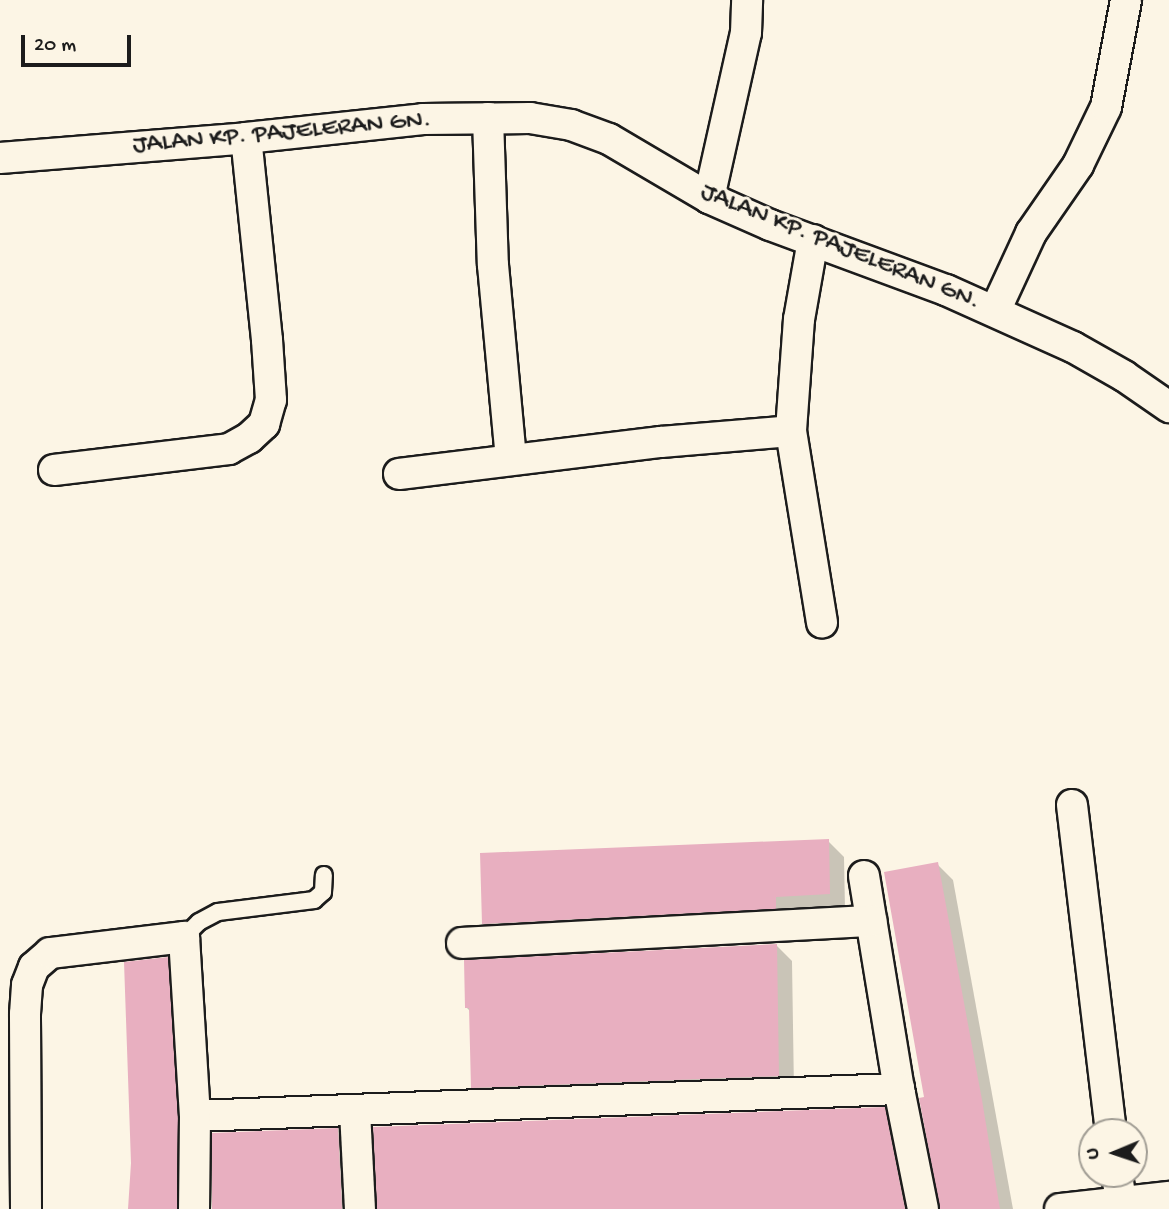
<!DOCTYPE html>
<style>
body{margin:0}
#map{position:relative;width:1169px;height:1209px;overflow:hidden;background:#fcf5e5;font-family:"Gochi Hand",sans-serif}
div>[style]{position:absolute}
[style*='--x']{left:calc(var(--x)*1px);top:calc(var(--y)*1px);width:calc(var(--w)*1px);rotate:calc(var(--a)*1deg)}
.shadow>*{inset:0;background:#0003}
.building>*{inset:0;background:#e8afc0}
.roads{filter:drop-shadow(2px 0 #1c1c1c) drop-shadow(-2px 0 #1c1c1c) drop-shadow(0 2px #1c1c1c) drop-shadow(0 -2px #1c1c1c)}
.service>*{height:16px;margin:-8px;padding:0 8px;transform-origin:8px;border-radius:8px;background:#fcf5e5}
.minor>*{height:30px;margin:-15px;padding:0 15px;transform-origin:15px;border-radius:15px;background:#fcf5e5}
span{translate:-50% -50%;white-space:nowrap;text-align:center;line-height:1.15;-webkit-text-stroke:6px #fcf5e5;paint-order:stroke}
.street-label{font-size:26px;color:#1c1c1c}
.north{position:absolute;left:1078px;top:1118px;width:70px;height:70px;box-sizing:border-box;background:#fcf5e5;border:2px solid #a29e95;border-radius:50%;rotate:268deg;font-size:19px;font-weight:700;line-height:28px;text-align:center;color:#1c1c1c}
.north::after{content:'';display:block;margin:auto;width:24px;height:32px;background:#1c1c1c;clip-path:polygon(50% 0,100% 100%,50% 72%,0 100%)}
.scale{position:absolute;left:21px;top:35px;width:110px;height:32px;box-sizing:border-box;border:4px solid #1c1c1c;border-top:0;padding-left:9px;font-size:21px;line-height:24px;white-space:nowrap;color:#1c1c1c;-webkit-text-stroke:5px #fcf5e5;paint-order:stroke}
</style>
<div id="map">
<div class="shadow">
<div style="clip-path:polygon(828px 841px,844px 857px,845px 910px,499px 939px,483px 924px)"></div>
<div style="clip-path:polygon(937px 864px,953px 880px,1013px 1209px,946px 1209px)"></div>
<div style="clip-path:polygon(776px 945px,792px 961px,794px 1091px,488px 1103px,473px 1087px,471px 1012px,466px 1007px)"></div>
<div style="clip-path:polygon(167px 958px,183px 974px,192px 1209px,132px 1209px)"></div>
<div style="clip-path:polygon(884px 1109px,900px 1125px,916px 1209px,379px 1209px)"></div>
<div style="clip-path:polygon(338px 1130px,353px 1146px,357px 1209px,213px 1209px)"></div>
</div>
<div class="building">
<div style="clip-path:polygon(829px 839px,830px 894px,776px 897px,776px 909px,482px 924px,480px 853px)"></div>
<div style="clip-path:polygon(938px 862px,982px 1100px,1000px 1209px,940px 1209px,919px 1098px,924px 1097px,884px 872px)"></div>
<div style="clip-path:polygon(777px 944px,779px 1076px,471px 1088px,469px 1008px,465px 1008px,464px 960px)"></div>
<div style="clip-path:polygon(168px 957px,178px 1116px,177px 1209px,128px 1209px,131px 1163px,124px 962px)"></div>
<div style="clip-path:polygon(885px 1107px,905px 1209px,377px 1209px,373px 1127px)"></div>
<div style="clip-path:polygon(338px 1128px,342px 1209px,212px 1209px,212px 1133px)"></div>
</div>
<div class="roads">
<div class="service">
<div style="--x:184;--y:937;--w:21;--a:-45"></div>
<div style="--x:199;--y:922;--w:21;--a:-28"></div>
<div style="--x:218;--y:912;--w:97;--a:-7.1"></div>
<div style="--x:314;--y:900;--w:12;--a:-42"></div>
<div style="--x:323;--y:892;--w:17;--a:-87"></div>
</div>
<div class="minor">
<div style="--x:488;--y:118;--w:147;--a:88.1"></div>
<div style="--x:493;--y:265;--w:195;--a:84.7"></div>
<div style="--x:0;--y:158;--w:247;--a:-4.6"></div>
<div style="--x:246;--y:138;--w:178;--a:-6.1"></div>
<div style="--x:423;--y:119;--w:107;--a:-0.5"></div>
<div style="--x:530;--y:118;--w:42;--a:9.7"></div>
<div style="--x:571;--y:125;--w:40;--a:20.2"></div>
<div style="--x:609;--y:139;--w:116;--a:30.5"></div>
<div style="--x:709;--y:198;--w:67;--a:23.9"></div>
<div style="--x:770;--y:225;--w:188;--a:20.3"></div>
<div style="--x:946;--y:290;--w:139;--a:24.2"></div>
<div style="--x:1073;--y:347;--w:59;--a:29.6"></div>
<div style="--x:1124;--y:376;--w:55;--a:34.6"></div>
<div style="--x:709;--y:198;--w:169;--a:-77.4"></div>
<div style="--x:746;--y:33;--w:33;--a:-88"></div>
<div style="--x:813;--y:240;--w:80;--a:100"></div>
<div style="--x:799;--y:319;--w:112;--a:94.1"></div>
<div style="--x:791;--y:431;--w:194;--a:80.8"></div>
<div style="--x:995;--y:311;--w:86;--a:-65.2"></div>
<div style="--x:1031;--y:233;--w:83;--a:-55.3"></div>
<div style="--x:1078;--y:165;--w:64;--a:-64.2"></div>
<div style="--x:1106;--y:107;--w:109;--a:-79.4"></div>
<div style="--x:54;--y:470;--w:176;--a:-6.8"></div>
<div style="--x:229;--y:449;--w:23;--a:-29"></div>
<div style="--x:249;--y:438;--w:21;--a:-43"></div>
<div style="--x:264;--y:424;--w:25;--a:-74"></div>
<div style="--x:271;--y:400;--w:60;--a:-93.8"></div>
<div style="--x:267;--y:340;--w:203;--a:-95.9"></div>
<div style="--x:399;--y:474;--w:264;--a:-7"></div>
<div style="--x:661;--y:442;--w:130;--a:-4.8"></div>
<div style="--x:1072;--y:805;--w:329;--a:83.2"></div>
<div style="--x:864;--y:876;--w:216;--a:80.7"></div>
<div style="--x:899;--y:1089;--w:122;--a:78.7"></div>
<div style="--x:462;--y:943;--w:410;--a:-3.1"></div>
<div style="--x:355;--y:1111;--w:98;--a:87.1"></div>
<div style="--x:195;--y:1116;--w:705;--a:-2.2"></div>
<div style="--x:1117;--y:1174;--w:27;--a:82"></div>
<div style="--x:26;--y:1209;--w:195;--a:-90.3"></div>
<div style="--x:25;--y:1014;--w:29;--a:-86"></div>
<div style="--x:27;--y:985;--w:19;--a:-69"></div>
<div style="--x:34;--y:967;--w:21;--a:-41"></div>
<div style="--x:50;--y:953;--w:135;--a:-6.8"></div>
<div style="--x:184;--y:937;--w:179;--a:86.5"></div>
<div style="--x:195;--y:1116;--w:93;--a:90.6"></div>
<div style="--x:1060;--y:1209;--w:110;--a:-6.3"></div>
</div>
</div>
<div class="street-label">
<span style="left:282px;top:134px;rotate:-5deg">JALAN KP. PAJELERAN GN.</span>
<span style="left:840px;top:248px;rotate:22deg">JALAN KP. PAJELERAN GN.</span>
</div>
<div class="north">U</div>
<div class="scale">20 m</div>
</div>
